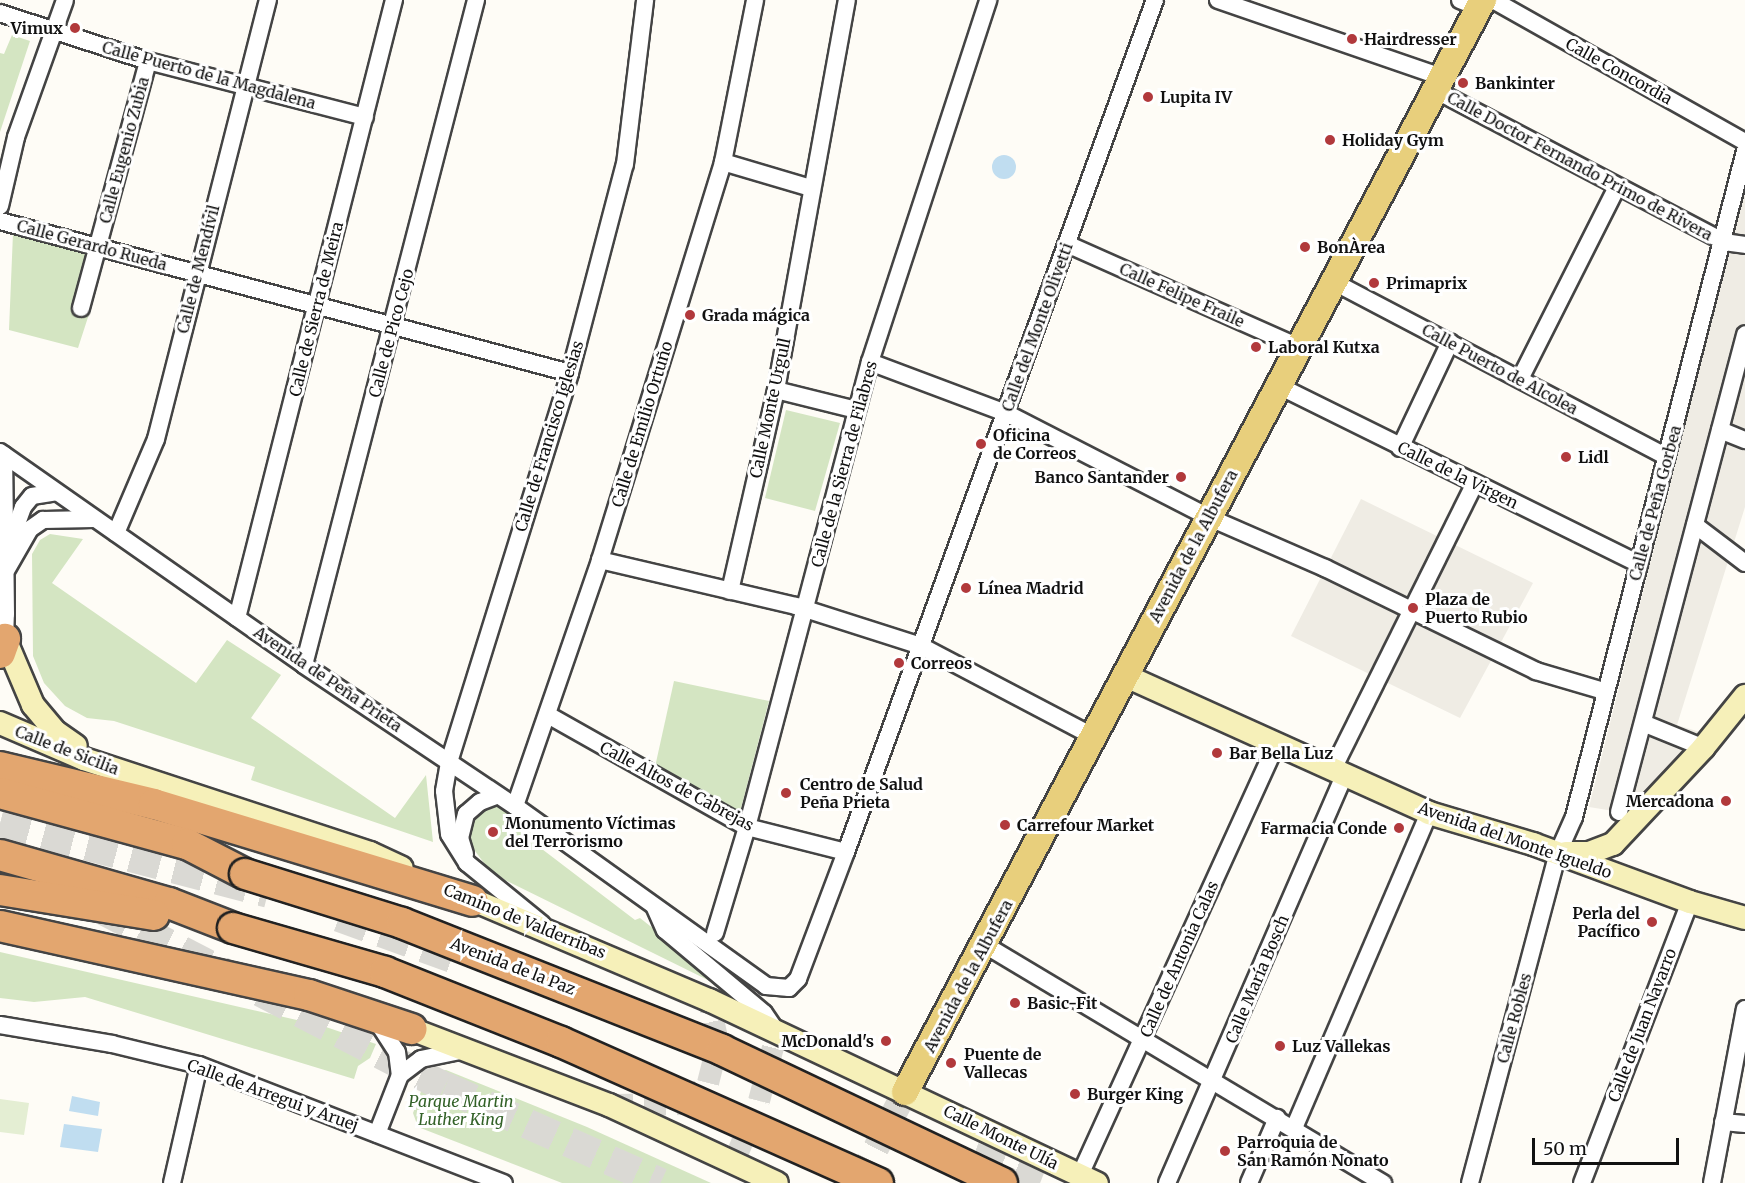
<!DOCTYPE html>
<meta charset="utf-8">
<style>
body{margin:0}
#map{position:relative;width:1745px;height:1183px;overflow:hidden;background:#fefcf6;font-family:Merriweather,serif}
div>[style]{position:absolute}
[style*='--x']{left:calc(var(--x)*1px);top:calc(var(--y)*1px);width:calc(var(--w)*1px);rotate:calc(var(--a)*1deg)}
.green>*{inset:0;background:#d4e5c2}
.pitch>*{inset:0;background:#e4eed3}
.plaza>*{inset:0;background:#efece4}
.water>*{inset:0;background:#c0ddf0}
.round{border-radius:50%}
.secondary-tunnel>*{height:22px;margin-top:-11px;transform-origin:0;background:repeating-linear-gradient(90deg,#dad9d4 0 22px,transparent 0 33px)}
.primary-tunnel>*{height:26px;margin-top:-13px;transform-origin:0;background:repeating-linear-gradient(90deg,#dad9d4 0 26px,transparent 0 39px)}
.highway-tunnel>*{height:30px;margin-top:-15px;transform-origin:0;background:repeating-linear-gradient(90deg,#dad9d4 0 30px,transparent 0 45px)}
.roads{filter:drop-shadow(2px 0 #444) drop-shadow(-2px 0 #444) drop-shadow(0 2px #444) drop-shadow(0 -2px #444)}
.street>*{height:16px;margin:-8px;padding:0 8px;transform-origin:8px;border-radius:8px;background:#fff}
.secondary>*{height:22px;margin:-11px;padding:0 11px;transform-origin:11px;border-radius:11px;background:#f6f0b9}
.primary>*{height:26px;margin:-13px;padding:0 13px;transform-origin:13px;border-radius:13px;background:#e8cf7c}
.highway>*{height:30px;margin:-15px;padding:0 15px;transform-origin:15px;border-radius:15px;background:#e3a66f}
.bridges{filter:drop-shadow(2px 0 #222) drop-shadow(-2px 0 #222) drop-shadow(0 2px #222) drop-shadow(0 -2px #222)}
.highway-bridge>*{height:30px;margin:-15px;padding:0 15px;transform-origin:15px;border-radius:15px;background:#e3a66f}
.dots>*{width:16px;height:16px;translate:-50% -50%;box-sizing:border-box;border:3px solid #fff;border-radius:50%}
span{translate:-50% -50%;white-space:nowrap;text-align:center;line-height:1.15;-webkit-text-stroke:6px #fff;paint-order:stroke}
.poi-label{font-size:16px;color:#111;font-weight:700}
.right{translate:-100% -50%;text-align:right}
.left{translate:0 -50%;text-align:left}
.street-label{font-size:16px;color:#111}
.park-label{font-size:16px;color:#336228;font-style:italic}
.scale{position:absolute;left:1532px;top:1138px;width:147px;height:27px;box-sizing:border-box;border:3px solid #111;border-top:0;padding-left:8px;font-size:18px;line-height:21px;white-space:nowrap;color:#111;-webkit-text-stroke:4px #fff;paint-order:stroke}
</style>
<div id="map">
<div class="green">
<div style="clip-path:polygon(12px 35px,30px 41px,0 132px,0 53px,4px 54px)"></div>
<div style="clip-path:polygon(13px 233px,87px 253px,72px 307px,90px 311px,78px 348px,9px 330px)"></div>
<div style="clip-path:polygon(786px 410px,840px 423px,815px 511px,765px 498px)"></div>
<div style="clip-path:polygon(50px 534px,83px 539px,52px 583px,196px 683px,227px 640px,281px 675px,251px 718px,395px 818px,426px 775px,433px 842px,251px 780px,255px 767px,114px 721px,87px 718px,65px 706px,44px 683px,33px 656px,32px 554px,40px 540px)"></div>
<div style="clip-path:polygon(674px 681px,769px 701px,739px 816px,655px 767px)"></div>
<div style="clip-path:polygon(494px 806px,506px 809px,533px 829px,538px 846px,635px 920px,640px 918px,756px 1010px,720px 986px,505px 880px,487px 867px,475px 851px,467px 834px,468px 822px,477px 810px)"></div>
<div style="clip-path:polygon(0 952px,323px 1026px,376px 1044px,370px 1058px,358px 1066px,354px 1079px,85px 997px,34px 1002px,0 998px)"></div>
<div style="clip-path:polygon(446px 1070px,587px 1127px,711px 1183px,562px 1183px,418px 1127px,413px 1113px,426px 1078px,432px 1072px)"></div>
</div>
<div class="pitch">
<div style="clip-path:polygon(0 1099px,29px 1103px,24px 1135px,0 1132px)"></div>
</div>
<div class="plaza">
<div style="clip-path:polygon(1745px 185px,1745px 507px,1677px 725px,1706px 734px,1632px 814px,1589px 807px)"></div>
<div style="clip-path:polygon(1361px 499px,1533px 583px,1460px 718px,1291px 636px)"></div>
</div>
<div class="water">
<div class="round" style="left:992px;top:155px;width:24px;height:24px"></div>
<div style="clip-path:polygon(72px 1096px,100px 1102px,98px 1116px,69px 1111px)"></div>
<div style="clip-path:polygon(64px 1124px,102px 1129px,98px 1152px,60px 1147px)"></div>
</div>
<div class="secondary-tunnel">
<div style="--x:611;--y:1105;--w:75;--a:-0.8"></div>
<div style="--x:686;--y:1104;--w:30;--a:-44"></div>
<div style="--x:708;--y:1083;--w:41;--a:-76"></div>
<div style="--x:718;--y:1043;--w:44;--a:-101.8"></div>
<div style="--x:734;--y:1162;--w:66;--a:-67.7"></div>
<div style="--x:759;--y:1101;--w:71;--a:-75.4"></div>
</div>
<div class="primary-tunnel">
<div style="--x:858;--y:1183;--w:102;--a:-62.7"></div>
</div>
<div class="highway-tunnel">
<div style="--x:0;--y:823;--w:277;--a:14.6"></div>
<div style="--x:101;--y:909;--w:387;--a:27.4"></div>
<div style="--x:445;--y:1087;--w:236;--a:24"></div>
<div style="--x:339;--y:917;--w:132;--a:19.9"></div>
<div style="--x:973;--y:1157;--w:72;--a:21.2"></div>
</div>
<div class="roads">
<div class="street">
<div style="--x:1218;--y:0;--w:237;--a:19"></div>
<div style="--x:1460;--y:0;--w:22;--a:22"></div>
<div style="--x:1493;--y:0;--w:289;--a:29.4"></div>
<div style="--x:0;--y:13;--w:156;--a:18"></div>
<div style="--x:148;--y:61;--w:224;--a:14.5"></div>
<div style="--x:1435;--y:90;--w:327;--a:27.7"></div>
<div style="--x:1724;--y:242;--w:21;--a:8"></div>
<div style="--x:723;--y:162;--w:92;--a:16.5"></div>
<div style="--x:0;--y:206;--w:71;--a:-76.9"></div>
<div style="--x:16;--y:137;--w:145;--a:-70.3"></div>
<div style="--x:0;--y:221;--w:590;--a:14.93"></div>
<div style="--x:1067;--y:244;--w:253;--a:24"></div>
<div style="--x:1332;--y:281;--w:378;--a:27.7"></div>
<div style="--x:81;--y:308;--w:256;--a:-74.8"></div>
<div style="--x:870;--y:362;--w:145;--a:20.6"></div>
<div style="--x:1006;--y:413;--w:227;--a:27.2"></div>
<div style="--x:1208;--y:517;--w:128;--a:23.6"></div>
<div style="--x:1325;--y:568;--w:235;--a:26"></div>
<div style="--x:1536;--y:671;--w:71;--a:16.4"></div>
<div style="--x:1520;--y:379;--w:215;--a:-63.2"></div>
<div style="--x:1277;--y:385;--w:404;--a:26.3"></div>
<div style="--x:776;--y:390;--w:83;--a:13.9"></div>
<div style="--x:1720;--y:430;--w:27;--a:22"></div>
<div style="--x:1400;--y:448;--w:117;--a:-64.7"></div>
<div style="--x:0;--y:452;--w:371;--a:35"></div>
<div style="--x:304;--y:665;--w:254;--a:33.8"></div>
<div style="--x:515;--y:806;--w:309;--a:35.6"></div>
<div style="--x:766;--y:986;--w:23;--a:5"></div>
<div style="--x:789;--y:988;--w:13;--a:-45"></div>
<div style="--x:798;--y:979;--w:136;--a:-69.3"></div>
<div style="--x:846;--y:852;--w:906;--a:-70.07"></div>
<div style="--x:1695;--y:525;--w:63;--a:37.2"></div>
<div style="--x:116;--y:533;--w:102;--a:-66.9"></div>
<div style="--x:156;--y:439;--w:453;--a:-75.7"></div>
<div style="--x:10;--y:543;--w:38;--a:-70"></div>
<div style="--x:23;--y:507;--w:14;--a:-51"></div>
<div style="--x:32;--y:496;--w:24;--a:-9"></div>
<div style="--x:600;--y:560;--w:201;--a:13.2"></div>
<div style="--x:796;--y:606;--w:131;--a:17.7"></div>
<div style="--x:921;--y:646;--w:195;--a:27.7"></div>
<div style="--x:7;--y:569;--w:46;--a:-60.1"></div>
<div style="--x:30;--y:529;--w:16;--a:-35"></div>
<div style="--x:43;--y:520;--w:51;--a:-1.1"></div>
<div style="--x:730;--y:591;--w:206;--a:-77.1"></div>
<div style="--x:776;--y:390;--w:396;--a:-79.7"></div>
<div style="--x:237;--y:618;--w:638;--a:-75.75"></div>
<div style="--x:0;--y:645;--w:8;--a:-50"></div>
<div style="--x:5;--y:639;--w:25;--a:-88"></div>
<div style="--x:6;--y:614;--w:159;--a:-90.7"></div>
<div style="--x:304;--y:665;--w:687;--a:-75.5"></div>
<div style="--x:548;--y:715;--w:228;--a:29.4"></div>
<div style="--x:747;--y:827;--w:102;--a:14.2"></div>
<div style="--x:1643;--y:723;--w:58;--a:22.2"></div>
<div style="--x:1333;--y:769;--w:319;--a:-63.6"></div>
<div style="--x:515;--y:806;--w:260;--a:-70.9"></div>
<div style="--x:600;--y:560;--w:417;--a:-72.8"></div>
<div style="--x:723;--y:162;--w:165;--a:-78.8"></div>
<div style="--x:1619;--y:812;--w:494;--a:-75.2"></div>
<div style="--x:465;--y:854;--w:17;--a:-107"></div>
<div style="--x:460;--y:838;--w:25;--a:-76"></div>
<div style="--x:466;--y:814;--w:18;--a:-41"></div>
<div style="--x:480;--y:802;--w:19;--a:-21"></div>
<div style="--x:655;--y:908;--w:24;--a:66"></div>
<div style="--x:665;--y:930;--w:129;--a:40"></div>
<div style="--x:764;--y:1013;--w:23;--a:56"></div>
<div style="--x:542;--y:924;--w:97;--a:-140.9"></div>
<div style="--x:467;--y:863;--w:34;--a:-122"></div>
<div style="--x:449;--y:834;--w:43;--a:-96.6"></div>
<div style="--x:444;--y:791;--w:29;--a:-80"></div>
<div style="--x:449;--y:762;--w:407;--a:-72.7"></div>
<div style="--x:570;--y:373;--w:216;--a:-75.3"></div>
<div style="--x:625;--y:164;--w:165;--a:-83"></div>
<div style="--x:715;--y:933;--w:111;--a:-73.2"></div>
<div style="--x:747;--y:827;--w:481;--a:-75.2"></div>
<div style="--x:870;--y:362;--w:381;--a:-71.9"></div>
<div style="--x:985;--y:945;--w:464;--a:30.9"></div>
<div style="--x:376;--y:1020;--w:38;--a:57"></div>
<div style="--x:397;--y:1052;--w:23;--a:83"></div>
<div style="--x:400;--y:1075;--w:63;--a:111.3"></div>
<div style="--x:0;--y:1025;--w:114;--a:9.6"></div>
<div style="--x:112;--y:1044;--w:89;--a:13.6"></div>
<div style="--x:199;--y:1065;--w:327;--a:21.2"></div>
<div style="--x:400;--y:1075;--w:26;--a:-37"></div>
<div style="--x:421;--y:1059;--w:45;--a:-11.6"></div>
<div style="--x:1723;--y:1122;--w:22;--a:5"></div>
<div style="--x:1294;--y:1128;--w:343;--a:-66.8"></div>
<div style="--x:1080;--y:1175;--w:475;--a:-65.5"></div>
<div style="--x:172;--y:1183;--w:121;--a:-77.1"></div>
<div style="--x:1167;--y:1183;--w:446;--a:-66.5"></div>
<div style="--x:1249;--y:1183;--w:71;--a:-66.7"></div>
<div style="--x:1470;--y:1183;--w:342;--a:-75.1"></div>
<div style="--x:1558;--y:853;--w:39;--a:-66"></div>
<div style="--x:1574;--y:817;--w:688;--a:-75.6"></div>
<div style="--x:1582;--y:1183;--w:301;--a:-69"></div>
<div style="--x:1712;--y:1183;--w:177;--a:-79.3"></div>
</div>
<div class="secondary">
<div style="--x:5;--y:639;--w:72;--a:67"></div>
<div style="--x:33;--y:705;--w:35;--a:50"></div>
<div style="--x:56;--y:732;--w:24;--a:35"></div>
<div style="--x:1126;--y:676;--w:333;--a:24.3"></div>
<div style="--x:1429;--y:813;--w:109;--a:16.6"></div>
<div style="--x:1533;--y:844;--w:167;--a:20.3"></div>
<div style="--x:1690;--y:902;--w:57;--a:16.2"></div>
<div style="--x:0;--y:723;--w:91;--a:23.2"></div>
<div style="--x:84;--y:759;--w:301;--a:18.2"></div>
<div style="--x:370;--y:853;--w:35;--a:25"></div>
<div style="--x:1566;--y:853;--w:23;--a:0"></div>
<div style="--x:1589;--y:853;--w:26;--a:-21"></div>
<div style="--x:1613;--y:844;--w:132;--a:-46.8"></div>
<div style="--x:1703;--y:748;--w:67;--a:-51.1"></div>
<div style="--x:459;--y:894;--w:272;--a:23"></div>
<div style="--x:709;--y:1000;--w:429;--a:25.3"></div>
<div style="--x:411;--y:1029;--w:212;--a:21"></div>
<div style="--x:609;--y:1105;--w:185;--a:24.9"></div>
</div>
<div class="primary">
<div style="--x:905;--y:1092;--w:1236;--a:-62.11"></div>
</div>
<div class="highway">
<div style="--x:0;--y:653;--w:15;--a:-70"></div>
<div style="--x:0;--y:767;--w:158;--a:13.5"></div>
<div style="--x:154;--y:804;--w:333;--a:16.9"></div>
<div style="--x:0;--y:793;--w:194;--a:15.3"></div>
<div style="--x:187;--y:844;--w:65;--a:27.3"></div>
<div style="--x:0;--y:855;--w:176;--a:15.9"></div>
<div style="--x:169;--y:903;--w:69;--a:21.3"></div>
<div style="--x:0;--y:890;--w:156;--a:9.2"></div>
<div style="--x:0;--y:926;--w:317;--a:12.6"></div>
<div style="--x:309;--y:995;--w:108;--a:18.4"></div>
</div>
</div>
<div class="bridges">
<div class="highway-bridge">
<div style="--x:245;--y:874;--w:164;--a:17.3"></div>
<div style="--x:402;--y:923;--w:344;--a:21.6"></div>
<div style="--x:722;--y:1050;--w:310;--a:25.4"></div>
<div style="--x:233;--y:928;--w:158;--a:16.1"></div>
<div style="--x:385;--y:972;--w:189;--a:21.7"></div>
<div style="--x:561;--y:1042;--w:347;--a:24"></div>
</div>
</div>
<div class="dots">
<div style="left:75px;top:28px;background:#b1393c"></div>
<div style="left:1352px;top:39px;background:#b1393c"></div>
<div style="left:1463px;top:83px;background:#b1393c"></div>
<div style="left:1148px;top:97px;background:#b1393c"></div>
<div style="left:1330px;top:140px;background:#b1393c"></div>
<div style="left:1305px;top:247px;background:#b1393c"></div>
<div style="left:1374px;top:283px;background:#b1393c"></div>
<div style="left:690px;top:315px;background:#b1393c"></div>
<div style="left:1256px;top:347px;background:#b1393c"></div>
<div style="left:981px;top:444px;background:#b1393c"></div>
<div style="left:1566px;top:457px;background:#b1393c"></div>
<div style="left:1181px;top:477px;background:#b1393c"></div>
<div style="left:966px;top:588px;background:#b1393c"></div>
<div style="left:1413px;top:608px;background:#b1393c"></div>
<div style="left:899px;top:663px;background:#b1393c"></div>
<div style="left:1217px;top:753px;background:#b1393c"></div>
<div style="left:786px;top:793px;background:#b1393c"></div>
<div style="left:1726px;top:801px;background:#b1393c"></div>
<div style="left:1005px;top:825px;background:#b1393c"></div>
<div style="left:1399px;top:828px;background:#b1393c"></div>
<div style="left:493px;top:832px;background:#b1393c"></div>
<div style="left:1652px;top:922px;background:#b1393c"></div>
<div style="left:1015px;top:1003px;background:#b1393c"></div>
<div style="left:886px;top:1041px;background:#b1393c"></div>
<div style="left:1280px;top:1046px;background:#b1393c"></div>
<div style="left:951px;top:1063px;background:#b1393c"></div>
<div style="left:1075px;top:1094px;background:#b1393c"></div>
<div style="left:1225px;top:1151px;background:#b1393c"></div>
</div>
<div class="poi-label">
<span class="right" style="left:63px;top:28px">Vimux</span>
<span class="left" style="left:1364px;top:39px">Hairdresser</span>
<span class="left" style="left:1475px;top:83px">Bankinter</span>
<span class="left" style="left:1160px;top:97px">Lupita IV</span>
<span class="left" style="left:1342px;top:140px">Holiday Gym</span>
<span class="left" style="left:1317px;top:247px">BonÀrea</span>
<span class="left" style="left:1386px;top:283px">Primaprix</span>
<span class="left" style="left:702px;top:315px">Grada mágica</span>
<span class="left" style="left:1268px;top:347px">Laboral Kutxa</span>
<span class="left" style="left:993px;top:444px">Oficina<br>de Correos</span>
<span class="left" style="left:1578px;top:457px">Lidl</span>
<span class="right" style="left:1169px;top:477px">Banco Santander</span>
<span class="left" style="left:978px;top:588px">Línea Madrid</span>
<span class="left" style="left:1425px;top:608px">Plaza de<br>Puerto Rubio</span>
<span class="left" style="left:911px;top:663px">Correos</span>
<span class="left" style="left:1229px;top:753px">Bar Bella Luz</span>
<span class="left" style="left:800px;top:793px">Centro de Salud<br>Peña Prieta</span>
<span class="right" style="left:1714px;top:801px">Mercadona</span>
<span class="left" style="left:505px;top:832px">Monumento Víctimas<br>del Terrorismo</span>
<span class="left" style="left:1017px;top:825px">Carrefour Market</span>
<span class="right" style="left:1387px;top:828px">Farmacia Conde</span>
<span class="right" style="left:1640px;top:922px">Perla del<br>Pacífico</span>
<span class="left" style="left:1027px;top:1003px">Basic-Fit</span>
<span class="right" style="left:874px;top:1041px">McDonald's</span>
<span class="left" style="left:1292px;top:1046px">Luz Vallekas</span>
<span class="left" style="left:964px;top:1063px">Puente de<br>Vallecas</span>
<span class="left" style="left:1087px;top:1094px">Burger King</span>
<span class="left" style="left:1237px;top:1151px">Parroquia de<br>San Ramón Nonato</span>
</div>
<div class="street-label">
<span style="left:1619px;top:71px;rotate:29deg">Calle Concordia</span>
<span style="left:209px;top:75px;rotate:15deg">Calle Puerto de la Magdalena</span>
<span style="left:124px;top:150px;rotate:-75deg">Calle Eugenio Zubia</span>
<span style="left:1580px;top:166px;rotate:28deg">Calle Doctor Fernando Primo de Rivera</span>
<span style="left:92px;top:245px;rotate:15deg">Calle Gerardo Rueda</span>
<span style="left:198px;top:269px;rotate:-76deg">Calle de Mendívil</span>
<span style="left:1182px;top:295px;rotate:24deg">Calle Felipe Fraile</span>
<span style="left:316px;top:309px;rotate:-76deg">Calle de Sierra de Meira</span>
<span style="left:1037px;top:327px;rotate:-70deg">Calle del Monte Olivetti</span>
<span style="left:391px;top:333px;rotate:-75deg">Calle de Pico Cejo</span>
<span style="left:1500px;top:369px;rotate:28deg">Calle Puerto de Alcolea</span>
<span style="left:770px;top:408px;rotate:-78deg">Calle Monte Urgull</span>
<span style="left:642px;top:424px;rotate:-73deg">Calle de Emilio Ortuño</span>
<span style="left:549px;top:436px;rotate:-73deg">Calle de Francisco Iglesias</span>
<span style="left:844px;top:464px;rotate:-75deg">Calle de la Sierra de Filabres</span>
<span style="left:1458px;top:475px;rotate:26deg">Calle de la Virgen</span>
<span style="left:1655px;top:503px;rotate:-75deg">Calle de Peña Gorbea</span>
<span style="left:1193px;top:546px;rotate:-62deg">Avenida de la Albufera</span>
<span style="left:328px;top:679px;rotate:34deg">Avenida de Peña Prieta</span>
<span style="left:67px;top:750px;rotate:21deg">Calle de Sicilia</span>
<span style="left:677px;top:786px;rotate:28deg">Calle Altos de Cabrejas</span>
<span style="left:1515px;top:840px;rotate:19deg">Avenida del Monte Igueldo</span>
<span style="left:525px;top:921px;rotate:22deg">Camino de Valderribas</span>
<span style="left:1179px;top:959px;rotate:-66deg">Calle de Antonia Calas</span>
<span style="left:513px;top:966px;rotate:21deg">Avenida de la Paz</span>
<span style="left:968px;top:976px;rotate:-62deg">Avenida de la Albufera</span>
<span style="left:1257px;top:979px;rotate:-67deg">Calle María Bosch</span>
<span style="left:1514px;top:1018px;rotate:-75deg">Calle Robles</span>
<span style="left:1642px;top:1025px;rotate:-69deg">Calle de Juan Navarro</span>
<span style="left:273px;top:1095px;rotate:20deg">Calle de Arregui y Aruej</span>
<span style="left:1001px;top:1137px;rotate:26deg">Calle Monte Ulía</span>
</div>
<div class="park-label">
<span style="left:461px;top:1110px">Parque Martin<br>Luther King</span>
</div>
<div class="scale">50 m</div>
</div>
